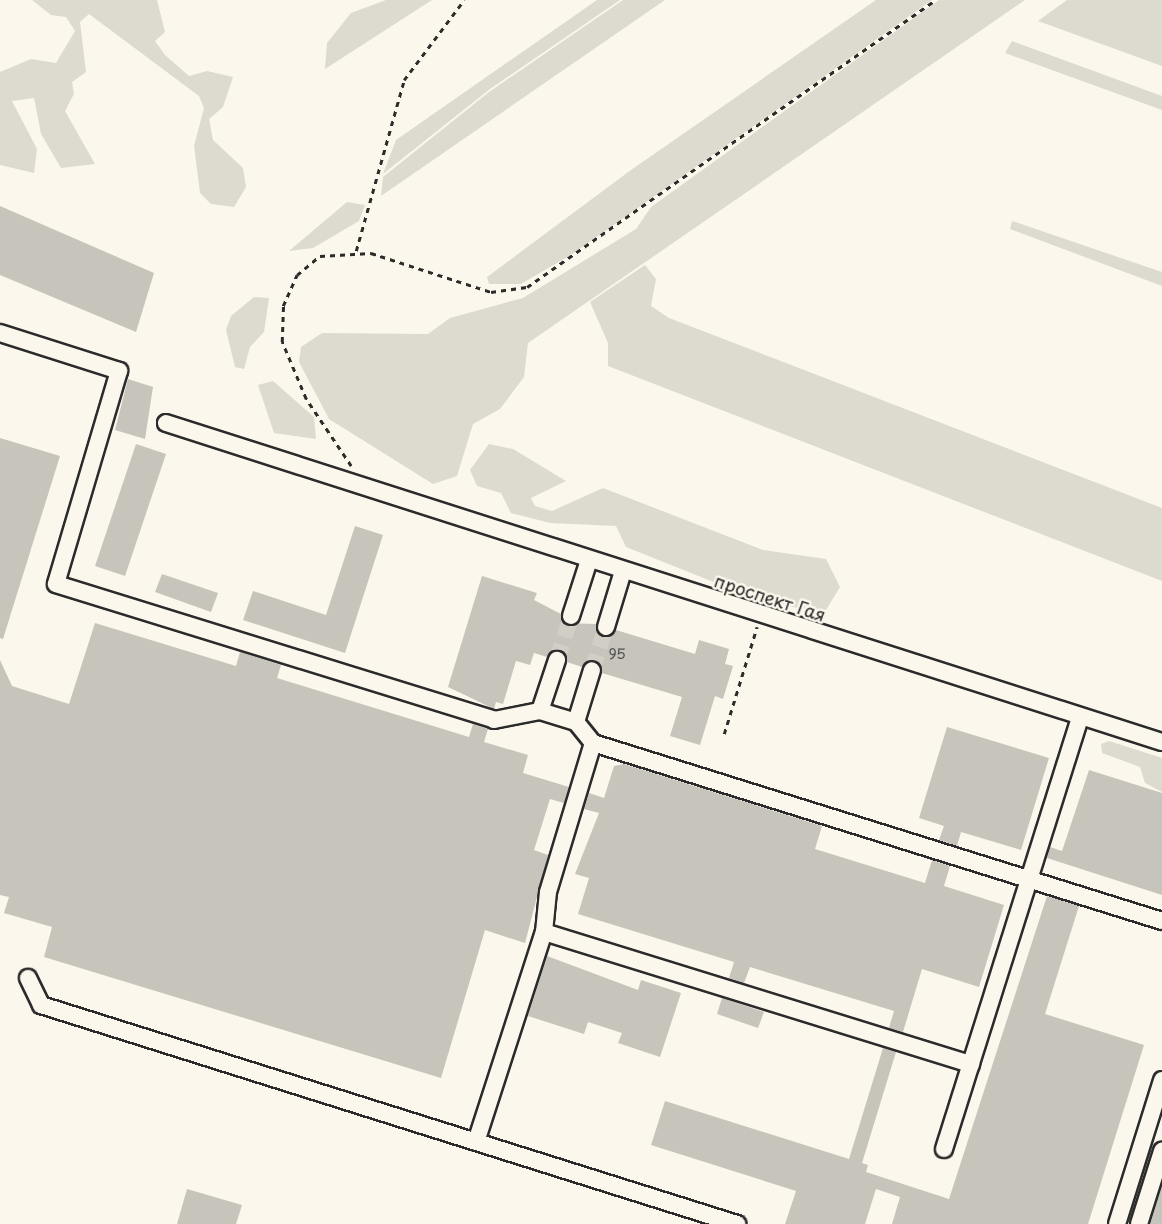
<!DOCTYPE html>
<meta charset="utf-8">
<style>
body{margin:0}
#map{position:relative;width:1162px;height:1224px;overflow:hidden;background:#fbf7ec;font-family:"Playpen Sans",sans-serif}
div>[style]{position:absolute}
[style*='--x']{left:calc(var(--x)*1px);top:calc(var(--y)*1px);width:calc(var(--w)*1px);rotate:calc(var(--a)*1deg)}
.green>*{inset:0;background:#dddad0}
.building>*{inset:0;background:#c7c4bc}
.minor-tunnel>*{height:16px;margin-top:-8px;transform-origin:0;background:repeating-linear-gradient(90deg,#d1cec5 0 16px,transparent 0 24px)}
.path>*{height:2.5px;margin-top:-1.25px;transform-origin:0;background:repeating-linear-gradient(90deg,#2b2b2b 0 5px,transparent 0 10px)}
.roads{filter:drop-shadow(2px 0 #2b2b2b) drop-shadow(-2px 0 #2b2b2b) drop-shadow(0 2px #2b2b2b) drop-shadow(0 -2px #2b2b2b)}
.minor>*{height:16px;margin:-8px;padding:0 8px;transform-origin:8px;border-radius:8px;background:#fbf7ec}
span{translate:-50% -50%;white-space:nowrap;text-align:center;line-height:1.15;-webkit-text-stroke:5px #fbf7ec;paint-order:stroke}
.number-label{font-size:14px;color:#52514f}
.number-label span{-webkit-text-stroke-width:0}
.street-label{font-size:18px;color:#2b2b2b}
</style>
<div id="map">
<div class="green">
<div style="clip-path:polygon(32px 0,157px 0,165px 32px,155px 41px,165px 55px,189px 76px,207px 71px,233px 77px,223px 107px,209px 119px,213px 140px,243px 168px,246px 187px,234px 207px,211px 204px,200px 193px,194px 146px,204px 108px,199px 96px,89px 14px,80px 22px,86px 72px,72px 82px,74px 94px,65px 111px,95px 164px,61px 168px,41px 134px,34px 98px,12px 101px,37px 149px,34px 173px,0 165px,0 72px,31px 59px,56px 63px,75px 31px,66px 17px,51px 15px)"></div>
<div style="clip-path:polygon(386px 0,432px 0,325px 69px,327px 43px,351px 13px)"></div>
<div style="clip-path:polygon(597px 0,620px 0,490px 89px,383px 174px,396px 140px)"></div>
<div style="clip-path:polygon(623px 0,665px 0,381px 196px,383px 177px,489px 92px)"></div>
<div style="clip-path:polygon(876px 0,932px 0,574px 253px,521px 284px,489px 284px,487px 277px,631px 170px)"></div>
<div style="clip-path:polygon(939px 0,1025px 0,528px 343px,524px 377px,500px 409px,473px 424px,457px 476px,433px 484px,329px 419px,299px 362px,301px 347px,322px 333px,428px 334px,450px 318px,523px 298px,636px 229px,651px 207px)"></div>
<div style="clip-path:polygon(1067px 0,1162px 0,1162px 66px,1038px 21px)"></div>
<div style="clip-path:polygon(1012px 41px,1162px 96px,1162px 110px,1005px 53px)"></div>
<div style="clip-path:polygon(347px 202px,365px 205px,359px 221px,313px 248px,289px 251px)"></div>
<div style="clip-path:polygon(1012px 221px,1162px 272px,1162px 286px,1010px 229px)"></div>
<div style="clip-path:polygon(645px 265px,656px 279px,651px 306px,669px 318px,1162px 508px,1162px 581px,608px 366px,608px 343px,590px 302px)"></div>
<div style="clip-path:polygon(254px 297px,269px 298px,264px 332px,250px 347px,244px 369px,235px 367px,226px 330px,231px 316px)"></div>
<div style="clip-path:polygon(273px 381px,314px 417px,316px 439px,274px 433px,258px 385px)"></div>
<div style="clip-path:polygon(489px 444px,513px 449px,566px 481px,531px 498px,535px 506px,552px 511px,603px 488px,763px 550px,826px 559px,840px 587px,826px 610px,814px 612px,751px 597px,626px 547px,616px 526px,550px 523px,511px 513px,501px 493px,477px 486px,470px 470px)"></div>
<div style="clip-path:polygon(1109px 741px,1162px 758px,1162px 792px,1145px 783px,1140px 767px,1102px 753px,1101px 744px)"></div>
</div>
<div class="building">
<div style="clip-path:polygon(0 206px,154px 273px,136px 332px,0 275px)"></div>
<div style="clip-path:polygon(128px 379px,153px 387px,145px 439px,115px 430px)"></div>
<div style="clip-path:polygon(0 438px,60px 456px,3px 639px,0 638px)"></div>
<div style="clip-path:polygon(136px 444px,166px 454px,125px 576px,95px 566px)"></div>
<div style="clip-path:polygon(355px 526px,383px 535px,345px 653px,243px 620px,253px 591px,326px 615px)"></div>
<div style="clip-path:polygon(162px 574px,218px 593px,211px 612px,155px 592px)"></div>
<div style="clip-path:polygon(482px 576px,537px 593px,534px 600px,561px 614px,564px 623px,596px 624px,604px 637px,616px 630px,695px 654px,699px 640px,729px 649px,725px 664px,733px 666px,723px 699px,715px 696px,700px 745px,670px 736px,682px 697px,602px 673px,594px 660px,582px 667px,567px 662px,560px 650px,547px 657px,534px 653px,530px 665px,516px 661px,503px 704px,496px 702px,494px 709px,448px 687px)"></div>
<div style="clip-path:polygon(95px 623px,236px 666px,240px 652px,281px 665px,277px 678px,469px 737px,473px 724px,488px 729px,484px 742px,528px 755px,523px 773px,569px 787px,564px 803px,550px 799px,534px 850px,548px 855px,525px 943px,485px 930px,441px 1078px,44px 957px,52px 927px,4px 913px,9px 897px,0 895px,0 660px,12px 686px,69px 704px)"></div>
<div style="clip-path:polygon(947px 727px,1049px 758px,1021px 850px,961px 832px,957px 846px,939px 840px,944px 826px,919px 818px)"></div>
<div style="clip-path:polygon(624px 764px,822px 826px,815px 849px,925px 883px,932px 860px,950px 866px,944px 886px,1004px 905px,979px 987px,922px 969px,903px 1032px,889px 1028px,894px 1011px,750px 967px,744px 983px,729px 978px,734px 962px,578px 914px,589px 878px,575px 874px,599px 813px,584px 809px,589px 793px,604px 798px,614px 766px)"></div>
<div style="clip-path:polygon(1089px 770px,1162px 793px,1162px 895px,1047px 858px,1050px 847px,1062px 851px)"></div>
<div style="clip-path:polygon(1047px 896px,1079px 906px,1045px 1014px,1144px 1045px,1088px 1224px,892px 1224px,900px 1197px,876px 1189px,865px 1224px,785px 1224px,796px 1191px,651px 1145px,665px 1101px,849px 1159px,883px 1048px,896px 1052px,862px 1163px,868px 1165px,866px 1172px,949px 1199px)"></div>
<div style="clip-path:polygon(547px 956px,638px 990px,641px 980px,681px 993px,660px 1057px,618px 1043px,622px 1033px,588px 1022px,584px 1034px,528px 1016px)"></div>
<div style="clip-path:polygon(722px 998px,764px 1012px,758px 1028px,717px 1014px)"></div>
<div style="clip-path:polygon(1162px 1186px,1162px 1224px,1150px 1224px)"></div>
<div style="clip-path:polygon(187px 1189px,242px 1205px,236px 1224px,177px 1224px)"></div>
</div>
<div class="minor-tunnel">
<div style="--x:557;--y:660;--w:46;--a:-72.3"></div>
<div style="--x:592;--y:670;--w:45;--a:-72"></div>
</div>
<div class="path">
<div style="--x:356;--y:251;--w:178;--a:-74.3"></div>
<div style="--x:404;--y:80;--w:100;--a:-53.1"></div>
<div style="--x:351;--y:466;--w:81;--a:-123.9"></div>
<div style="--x:306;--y:399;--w:62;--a:-112.8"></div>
<div style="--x:282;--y:342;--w:36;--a:-88"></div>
<div style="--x:283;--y:306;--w:34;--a:-66"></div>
<div style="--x:297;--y:275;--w:30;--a:-40"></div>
<div style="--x:320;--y:256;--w:51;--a:-3.4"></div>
<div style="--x:371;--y:253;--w:126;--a:18"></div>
<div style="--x:491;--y:292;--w:36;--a:-8"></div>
<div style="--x:527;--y:287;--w:500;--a:-35.1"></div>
<div style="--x:724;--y:734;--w:112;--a:-72.9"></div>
</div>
<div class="roads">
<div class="minor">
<div style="--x:0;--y:333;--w:125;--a:17.7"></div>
<div style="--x:119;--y:371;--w:222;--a:106.5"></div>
<div style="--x:56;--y:584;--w:459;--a:17.2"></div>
<div style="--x:494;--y:720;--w:47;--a:-11.1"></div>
<div style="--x:540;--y:711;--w:54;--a:-71.6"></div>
<div style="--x:166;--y:423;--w:1046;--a:17.76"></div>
<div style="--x:571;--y:616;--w:59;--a:-72.2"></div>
<div style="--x:606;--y:627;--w:59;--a:-73.1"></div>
<div style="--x:576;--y:722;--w:54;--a:-72.9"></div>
<div style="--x:593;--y:743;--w:596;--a:17.37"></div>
<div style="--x:544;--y:932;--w:447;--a:17.2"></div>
<div style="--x:28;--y:978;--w:30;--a:64"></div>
<div style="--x:41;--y:1005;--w:730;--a:17.47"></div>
<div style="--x:476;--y:1142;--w:221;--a:-72.1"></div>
<div style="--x:544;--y:932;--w:40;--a:-84.3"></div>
<div style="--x:548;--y:892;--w:156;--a:-73.2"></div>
<div style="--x:593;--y:743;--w:27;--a:-129"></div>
<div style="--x:576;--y:722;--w:38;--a:-163"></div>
<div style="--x:944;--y:1149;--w:453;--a:-72.5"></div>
<div style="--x:1117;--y:1224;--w:151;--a:-72.6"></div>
<div style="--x:1139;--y:1224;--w:77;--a:-72.5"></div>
</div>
</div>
<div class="number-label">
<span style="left:617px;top:654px">95</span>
</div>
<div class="street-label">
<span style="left:770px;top:598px;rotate:18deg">проспект Гая</span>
</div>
</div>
